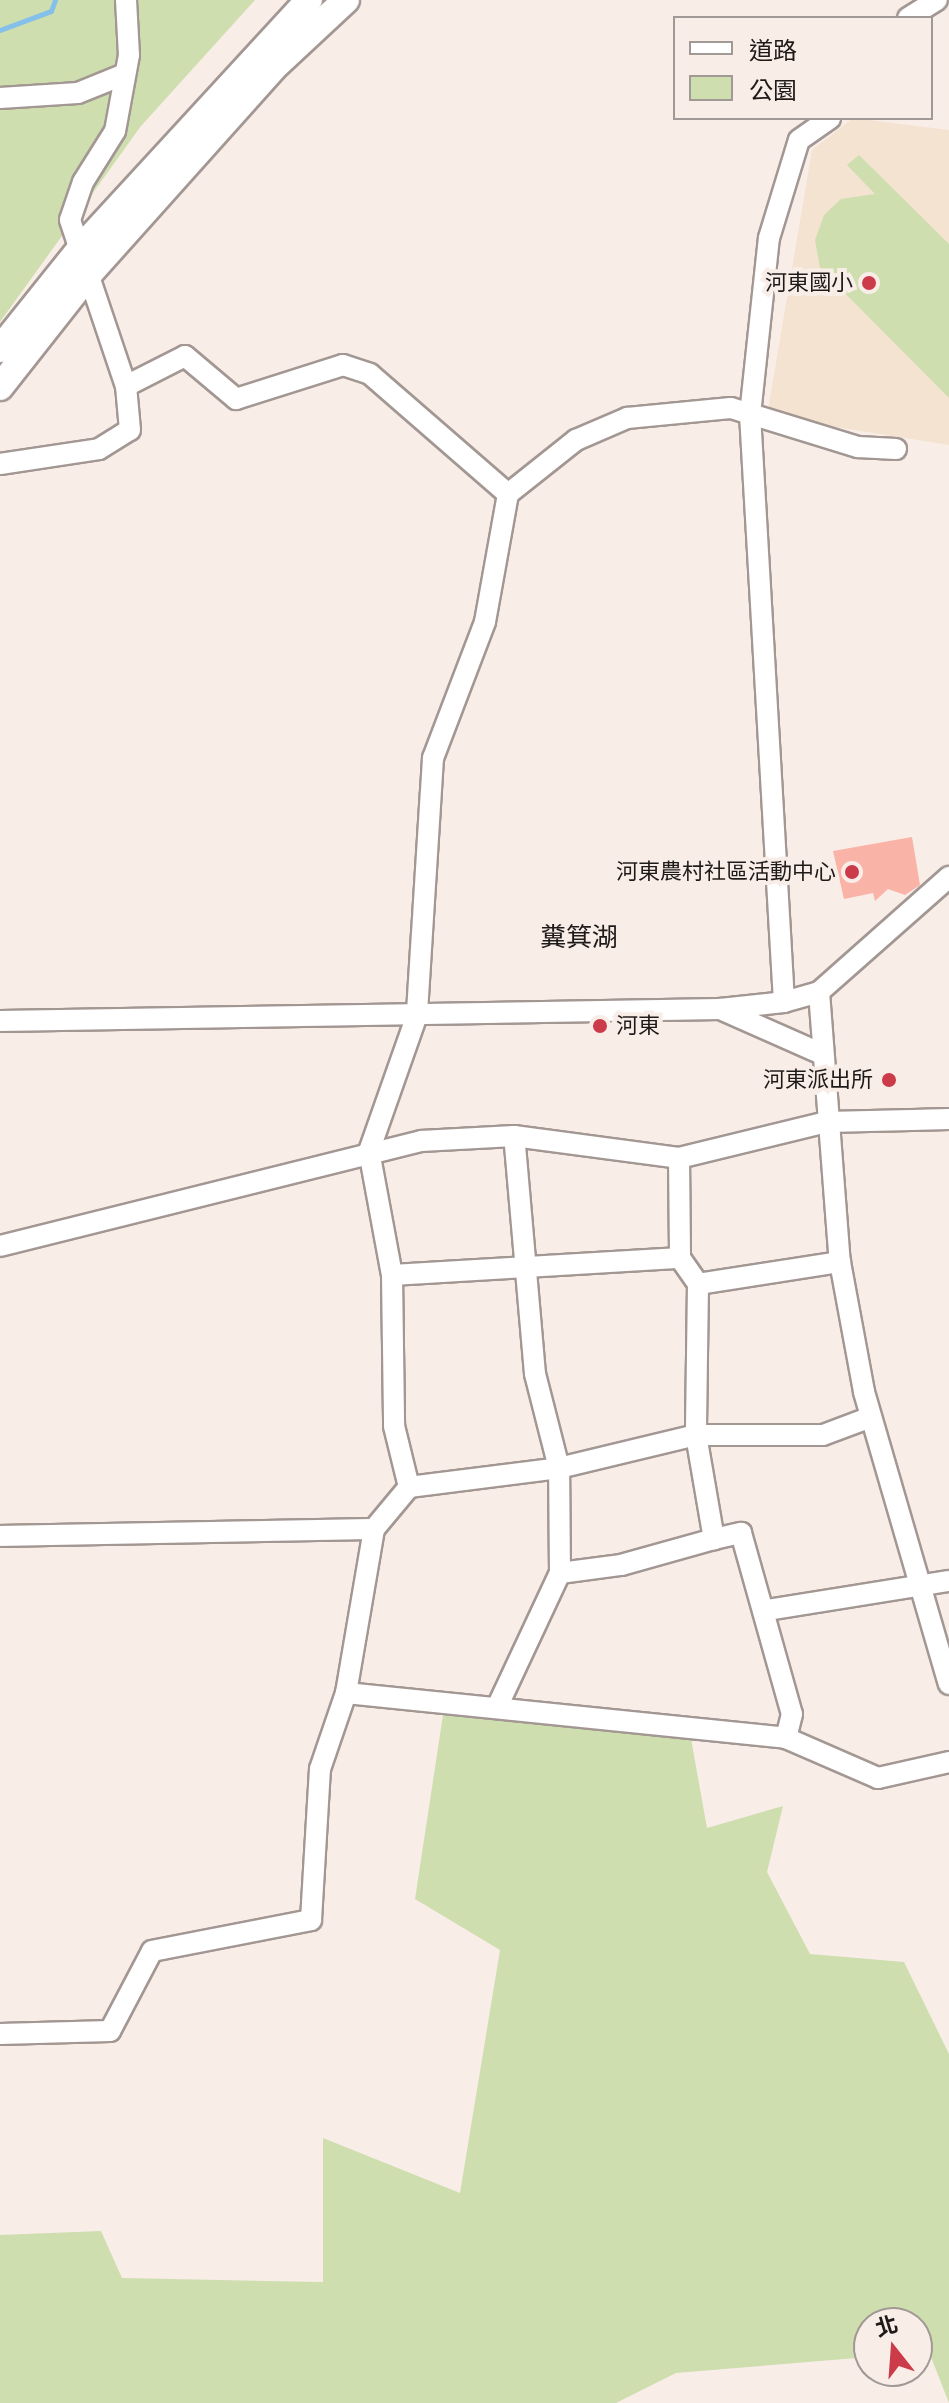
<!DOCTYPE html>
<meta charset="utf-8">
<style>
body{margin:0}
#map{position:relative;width:949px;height:2403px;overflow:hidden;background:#f9ede8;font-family:"PT Sans Narrow","Noto Sans TC",sans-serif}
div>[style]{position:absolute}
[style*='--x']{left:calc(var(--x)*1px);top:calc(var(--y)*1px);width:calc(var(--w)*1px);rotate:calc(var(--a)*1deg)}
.education>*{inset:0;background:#f3e3d0}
.green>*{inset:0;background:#cedeaf}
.stream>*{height:5px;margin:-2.5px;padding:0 2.5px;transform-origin:2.5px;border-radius:2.5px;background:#84c0e9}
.building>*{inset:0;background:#fab3a7}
.roads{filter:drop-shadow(2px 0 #a39793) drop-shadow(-2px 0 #a39793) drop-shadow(0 2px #a39793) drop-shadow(0 -2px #a39793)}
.minor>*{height:20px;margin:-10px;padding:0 10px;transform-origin:10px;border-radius:10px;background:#fff}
.major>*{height:26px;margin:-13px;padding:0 13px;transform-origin:13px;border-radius:13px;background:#fff}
.dots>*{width:22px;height:22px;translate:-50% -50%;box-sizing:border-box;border:4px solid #f9ede8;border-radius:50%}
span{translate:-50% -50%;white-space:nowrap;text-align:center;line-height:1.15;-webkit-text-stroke:8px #f9ede8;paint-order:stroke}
.poi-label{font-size:22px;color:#1e1a18}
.right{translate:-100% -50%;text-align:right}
.left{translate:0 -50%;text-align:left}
.quarter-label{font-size:26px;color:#1e1a18}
.legend{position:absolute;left:673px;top:16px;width:260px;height:104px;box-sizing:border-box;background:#f9ede8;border:2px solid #a19995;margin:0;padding:10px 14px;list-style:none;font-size:24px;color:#1e1a18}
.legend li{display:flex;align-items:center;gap:16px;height:40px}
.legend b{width:40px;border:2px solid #a19995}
.north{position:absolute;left:853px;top:2307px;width:80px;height:80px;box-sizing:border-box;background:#f9ede8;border:2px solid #a19995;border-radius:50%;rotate:343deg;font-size:22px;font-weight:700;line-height:32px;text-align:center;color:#1e1a18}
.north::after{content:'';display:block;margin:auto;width:28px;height:36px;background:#cb3b49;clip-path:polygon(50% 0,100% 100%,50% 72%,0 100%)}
</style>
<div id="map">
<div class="education">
<div style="clip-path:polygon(853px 118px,949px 130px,949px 445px,767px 416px,812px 150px)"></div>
</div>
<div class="green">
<div style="clip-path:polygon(0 0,255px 0,141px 126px,0 322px)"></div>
<div style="clip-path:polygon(859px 155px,949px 244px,949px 398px,820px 268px,815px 240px,824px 215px,841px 199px,875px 194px,847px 165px)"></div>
<div style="clip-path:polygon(445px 1702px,688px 1722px,707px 1828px,783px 1806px,767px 1872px,810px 1954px,904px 1962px,949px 2054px,949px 2403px,929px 2352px,917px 2353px,917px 2323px,869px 2323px,869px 2357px,676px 2373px,616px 2403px,0 2403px,0 2235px,101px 2231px,122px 2278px,323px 2282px,323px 2138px,460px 2193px,500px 1950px,415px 1899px)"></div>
</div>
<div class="stream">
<div style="--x:0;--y:30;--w:54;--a:-20.4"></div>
<div style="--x:51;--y:11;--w:12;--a:-70"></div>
</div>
<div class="building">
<div style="clip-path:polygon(912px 837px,920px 885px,905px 895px,888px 889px,875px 901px,873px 893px,844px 899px,833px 851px)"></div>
</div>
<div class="roads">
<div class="minor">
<div style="--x:126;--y:0;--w:55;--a:86.9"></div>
<div style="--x:129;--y:55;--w:77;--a:100.4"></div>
<div style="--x:115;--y:131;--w:60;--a:122.1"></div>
<div style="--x:83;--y:182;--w:40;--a:108.9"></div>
<div style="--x:70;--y:220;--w:175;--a:71.4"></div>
<div style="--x:908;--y:18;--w:34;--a:-32"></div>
<div style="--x:0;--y:98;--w:78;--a:-3.7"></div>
<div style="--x:78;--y:93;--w:51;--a:-22"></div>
<div style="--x:0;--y:464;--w:100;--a:-8.6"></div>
<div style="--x:99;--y:449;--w:36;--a:-32"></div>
<div style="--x:130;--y:430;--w:44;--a:-95.2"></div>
<div style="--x:126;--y:386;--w:66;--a:-27"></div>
<div style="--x:185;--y:356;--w:67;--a:40.1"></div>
<div style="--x:236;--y:399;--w:112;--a:-17.6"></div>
<div style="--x:343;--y:365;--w:28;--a:18"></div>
<div style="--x:370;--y:374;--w:183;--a:41"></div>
<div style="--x:508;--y:494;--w:130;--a:100.2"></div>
<div style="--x:485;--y:622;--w:146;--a:110.9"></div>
<div style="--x:433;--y:758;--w:257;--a:93.6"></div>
<div style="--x:417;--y:1015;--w:144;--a:109.4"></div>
<div style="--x:369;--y:1151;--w:126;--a:79.5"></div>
<div style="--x:392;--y:1275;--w:151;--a:89.2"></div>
<div style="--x:394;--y:1426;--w:63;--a:76.2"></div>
<div style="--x:508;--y:494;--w:87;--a:-38.5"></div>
<div style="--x:576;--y:440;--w:56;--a:-23.3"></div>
<div style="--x:627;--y:418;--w:104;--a:-5.5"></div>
<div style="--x:731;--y:408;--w:133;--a:17.1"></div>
<div style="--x:858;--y:447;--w:38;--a:3"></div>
<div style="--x:819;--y:992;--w:271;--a:85.6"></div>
<div style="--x:840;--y:1262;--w:132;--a:79.5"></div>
<div style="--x:864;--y:1392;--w:304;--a:73.8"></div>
<div style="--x:784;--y:1002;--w:588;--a:-93.31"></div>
<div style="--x:750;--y:415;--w:178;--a:-83.9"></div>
<div style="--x:769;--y:238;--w:102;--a:-73"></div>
<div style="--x:799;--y:140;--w:38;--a:-35"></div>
<div style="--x:720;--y:1009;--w:111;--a:23.8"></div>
<div style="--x:0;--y:1021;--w:720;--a:-0.95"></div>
<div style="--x:720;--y:1009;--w:64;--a:-6.2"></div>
<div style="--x:784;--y:1002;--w:36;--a:-16"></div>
<div style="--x:819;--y:992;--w:174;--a:-41.5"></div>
<div style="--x:679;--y:1158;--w:100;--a:89.4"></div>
<div style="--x:680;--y:1258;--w:32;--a:55"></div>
<div style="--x:698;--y:1284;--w:151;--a:90.8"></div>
<div style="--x:696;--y:1435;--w:106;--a:80.2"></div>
<div style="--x:714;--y:1539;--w:28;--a:-13"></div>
<div style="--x:741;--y:1533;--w:188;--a:74.3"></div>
<div style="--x:792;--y:1714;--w:25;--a:104"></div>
<div style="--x:0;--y:1246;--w:434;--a:-14"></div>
<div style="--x:421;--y:1141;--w:93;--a:-3.1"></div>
<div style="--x:514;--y:1136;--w:166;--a:7.6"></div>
<div style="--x:679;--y:1158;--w:152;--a:-13.7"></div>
<div style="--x:827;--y:1122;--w:122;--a:-1.4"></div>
<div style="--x:392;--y:1275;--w:289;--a:-3.4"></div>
<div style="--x:698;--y:1284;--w:144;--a:-8.8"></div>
<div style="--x:0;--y:1536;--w:374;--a:-1.1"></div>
<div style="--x:374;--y:1529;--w:55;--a:-50.2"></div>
<div style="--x:409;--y:1487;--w:151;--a:-7.2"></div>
<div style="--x:559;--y:1468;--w:141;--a:-13.5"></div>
<div style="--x:696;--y:1435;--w:127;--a:0"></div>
<div style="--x:823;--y:1435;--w:51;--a:-20.6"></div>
<div style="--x:560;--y:1573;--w:62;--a:-7.5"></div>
<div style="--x:621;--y:1565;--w:97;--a:-15.6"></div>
<div style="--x:767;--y:1610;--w:184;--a:-9.1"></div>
<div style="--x:346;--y:1693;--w:166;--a:-80.3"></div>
<div style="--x:499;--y:1703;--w:144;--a:-64.9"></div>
<div style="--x:560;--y:1573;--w:105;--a:-90.5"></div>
<div style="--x:559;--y:1468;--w:97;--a:-104.3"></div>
<div style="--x:535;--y:1374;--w:239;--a:-95"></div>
<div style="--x:0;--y:2034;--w:110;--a:-1.6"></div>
<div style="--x:110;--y:2031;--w:90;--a:-62.3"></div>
<div style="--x:152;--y:1951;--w:162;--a:-11"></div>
<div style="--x:311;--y:1920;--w:151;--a:-86.6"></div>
<div style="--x:320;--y:1769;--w:80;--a:-71.1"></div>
<div style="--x:346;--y:1693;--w:442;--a:5.8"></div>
<div style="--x:786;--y:1738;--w:100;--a:23.5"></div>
<div style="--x:878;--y:1778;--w:73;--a:-12.7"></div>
</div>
<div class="major">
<div style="--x:0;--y:349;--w:128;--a:-51.3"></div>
<div style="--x:80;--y:249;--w:338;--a:-47.4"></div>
<div style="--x:0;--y:387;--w:144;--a:-51.8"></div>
<div style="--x:89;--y:274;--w:275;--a:-48.2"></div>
<div style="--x:272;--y:69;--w:101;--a:-43"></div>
</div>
</div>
<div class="dots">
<div style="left:869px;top:283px;background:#cb3b49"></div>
<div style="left:852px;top:872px;background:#cb3b49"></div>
<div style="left:600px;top:1026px;background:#cb3b49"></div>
<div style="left:889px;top:1080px;background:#cb3b49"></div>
</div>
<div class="poi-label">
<span class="right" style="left:853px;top:283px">河東國小</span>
<span class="right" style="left:836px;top:872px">河東農村社區活動中心</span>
<span class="left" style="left:616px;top:1026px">河東</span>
<span class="right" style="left:873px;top:1080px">河東派出所</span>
</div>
<div class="quarter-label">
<span style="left:579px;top:937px">糞箕湖</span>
</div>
<ul class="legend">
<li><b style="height:10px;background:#fff"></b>道路</li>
<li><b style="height:22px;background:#cedeaf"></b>公園</li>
</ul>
<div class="north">北</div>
</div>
